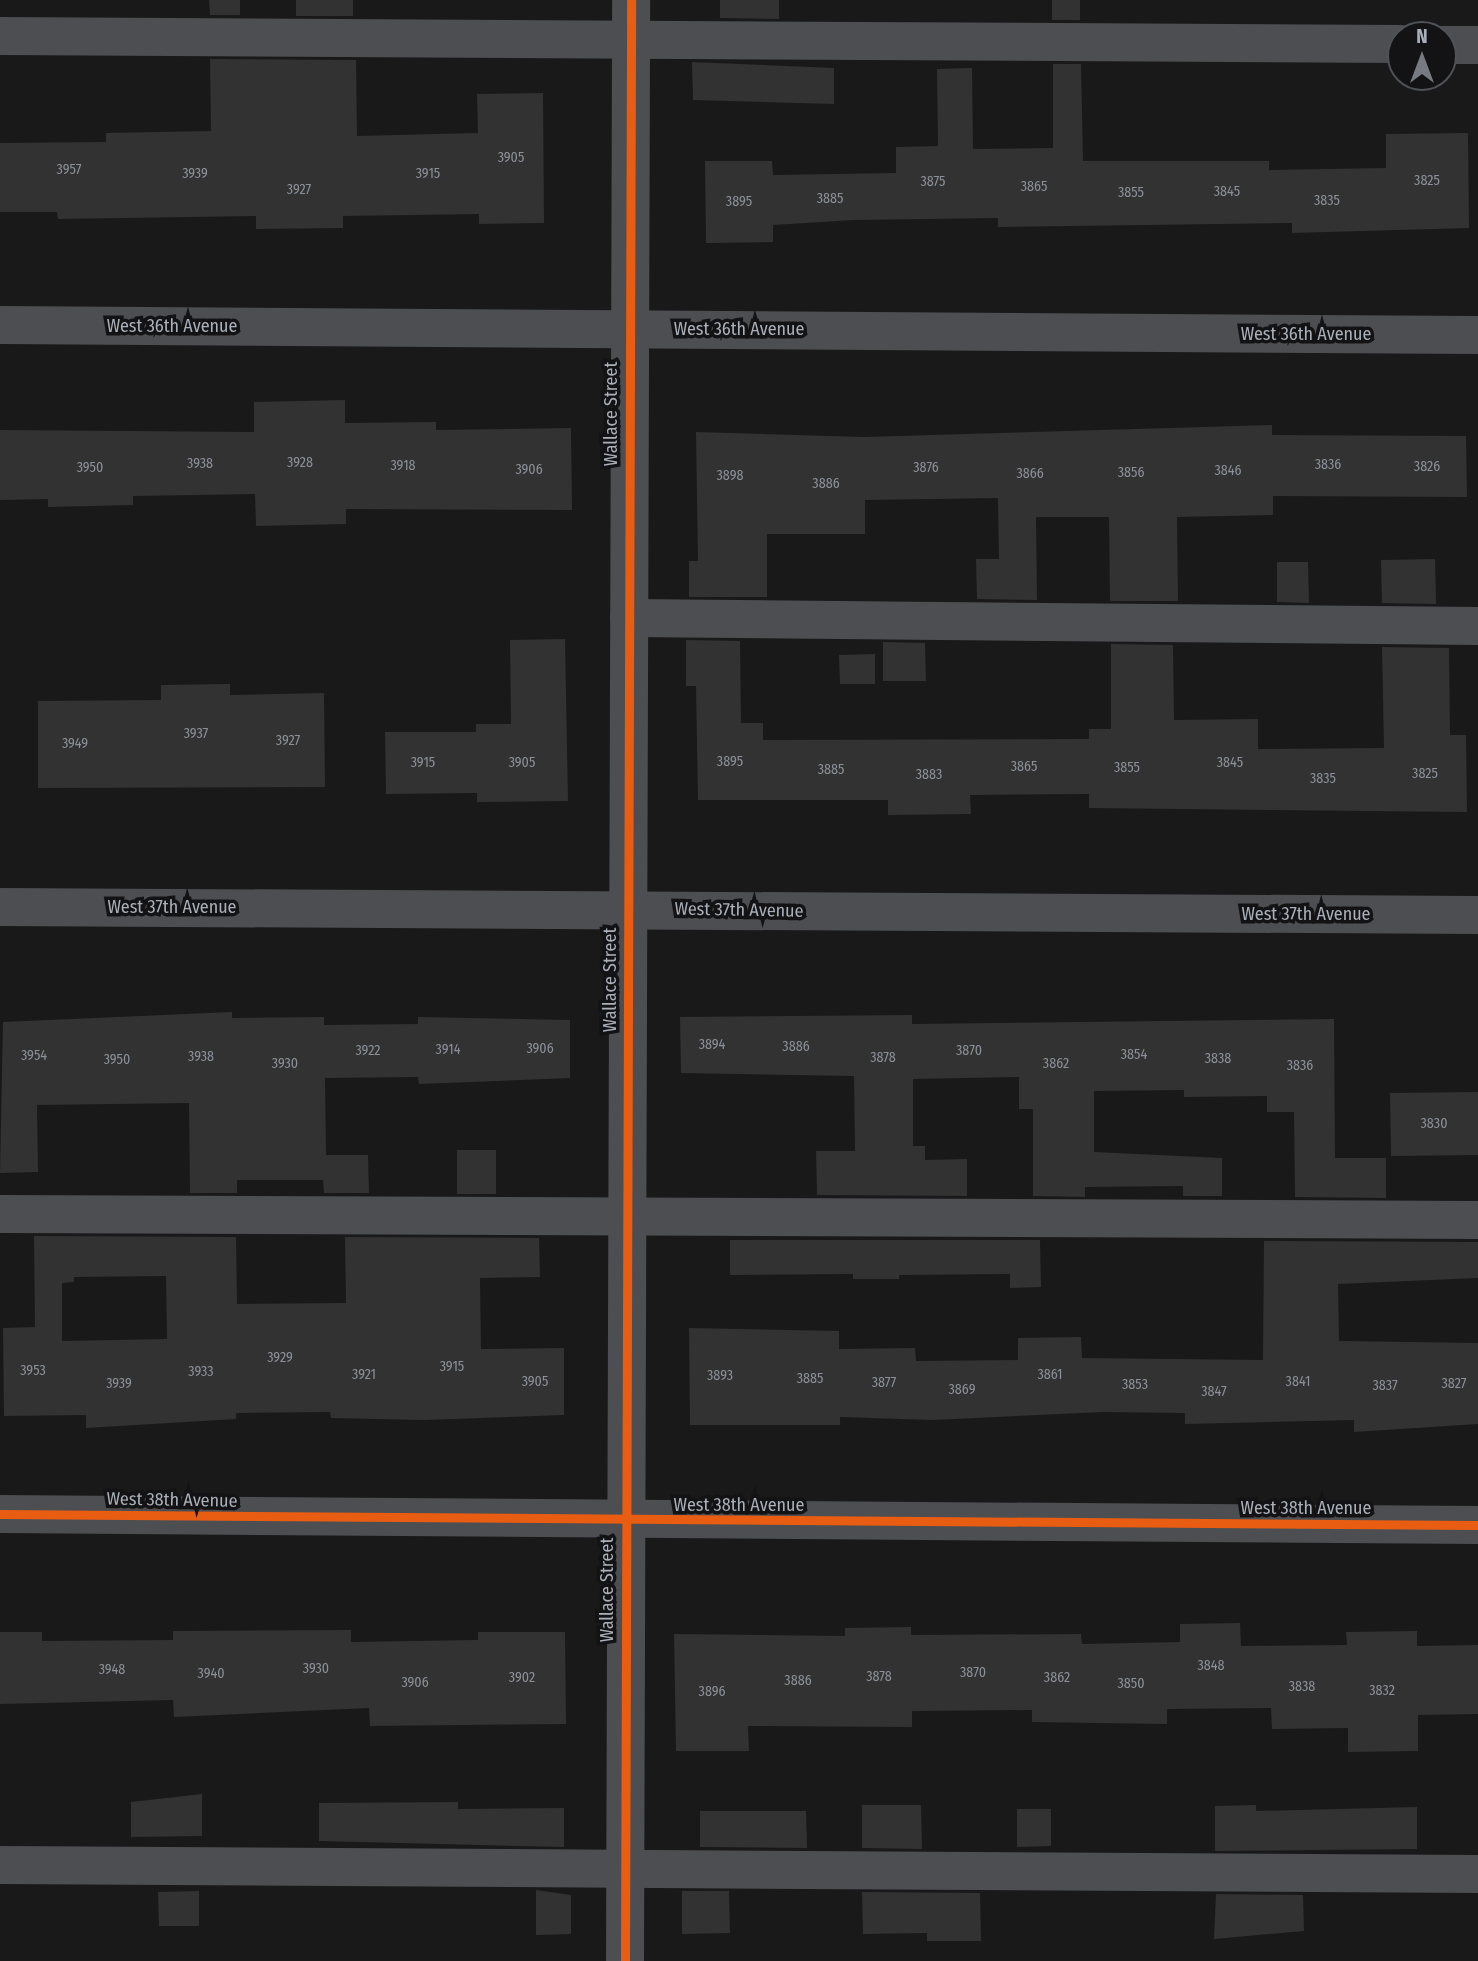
<!DOCTYPE html>
<style>
body{margin:0}
#map{position:relative;width:1478px;height:1961px;overflow:hidden;background:#191919;font-family:"Fira Sans Condensed",sans-serif}
div>[style]{position:absolute}
[style*='--x']{left:calc(var(--x)*1px);top:calc(var(--y)*1px);width:calc(var(--w)*1px);rotate:calc(var(--a)*1deg)}
.building>*{inset:0;background:#323233}
.minor>*{height:38px;margin:-19px;padding:0 19px;transform-origin:19px;border-radius:19px;background:#4d4e52}
.cycleway>*{height:9px;margin:-4.5px;padding:0 4.5px;transform-origin:4.5px;border-radius:4.5px;background:#e95d12}
span{translate:-50% -50%;white-space:nowrap;text-align:center;line-height:1.15;-webkit-text-stroke:7px #131315;paint-order:stroke}
.number-label{font-size:14px;color:#8c9098}
.number-label span{-webkit-text-stroke-width:0}
.street-label{font-size:18px;color:#aab0b9}
.north{position:absolute;left:1387px;top:21px;width:70px;height:70px;box-sizing:border-box;background:#131315;border:2px solid #4f5257;border-radius:50%;rotate:0deg;font-size:19px;font-weight:700;line-height:28px;text-align:center;color:#aab0b9}
.north::after{content:'';display:block;margin:auto;width:24px;height:32px;background:#777b81;clip-path:polygon(50% 0,100% 100%,50% 72%,0 100%)}
</style>
<div id="map">
<div class="building">
<div style="clip-path:polygon(209px 0,240px 0,240px 15px,210px 15px)"></div>
<div style="clip-path:polygon(296px 0,353px 0,353px 16px,296px 16px)"></div>
<div style="clip-path:polygon(720px 0,779px 0,779px 19px,720px 18px)"></div>
<div style="clip-path:polygon(1052px 0,1080px 0,1080px 20px,1052px 20px)"></div>
<div style="clip-path:polygon(210px 59px,356px 60px,357px 136px,478px 133px,477px 94px,543px 93px,544px 223px,479px 224px,479px 214px,343px 216px,343px 228px,256px 229px,256px 216px,58px 219px,57px 212px,0 212px,0 143px,106px 142px,106px 133px,211px 131px)"></div>
<div style="clip-path:polygon(692px 62px,834px 68px,834px 104px,693px 100px)"></div>
<div style="clip-path:polygon(1053px 64px,1081px 64px,1083px 161px,1269px 161px,1269px 170px,1386px 168px,1386px 134px,1468px 133px,1469px 228px,1292px 233px,1292px 223px,998px 227px,998px 218px,854px 220px,773px 225px,773px 242px,706px 243px,705px 161px,772px 161px,773px 175px,896px 173px,896px 147px,938px 146px,937px 69px,972px 68px,973px 149px,1053px 148px)"></div>
<div style="clip-path:polygon(345px 400px,345px 423px,436px 422px,436px 430px,571px 428px,572px 510px,346px 509px,346px 524px,256px 526px,255px 494px,133px 496px,133px 505px,48px 507px,48px 499px,0 500px,0 430px,254px 432px,254px 402px)"></div>
<div style="clip-path:polygon(1272px 425px,1272px 435px,1466px 436px,1467px 497px,1273px 496px,1273px 515px,1177px 517px,1178px 601px,1110px 601px,1109px 517px,1036px 517px,1037px 600px,977px 599px,976px 559px,999px 559px,998px 498px,865px 500px,865px 534px,767px 534px,767px 597px,689px 597px,689px 561px,698px 561px,696px 432px,864px 437px)"></div>
<div style="clip-path:polygon(1435px 559px,1436px 604px,1382px 603px,1381px 560px)"></div>
<div style="clip-path:polygon(1277px 562px,1308px 562px,1309px 603px,1277px 602px)"></div>
<div style="clip-path:polygon(565px 639px,568px 801px,477px 802px,477px 793px,386px 794px,385px 732px,476px 732px,476px 724px,511px 724px,510px 640px)"></div>
<div style="clip-path:polygon(686px 640px,740px 641px,741px 723px,763px 723px,763px 740px,1089px 739px,1089px 729px,1111px 729px,1111px 644px,1173px 645px,1174px 720px,1258px 719px,1258px 749px,1384px 748px,1382px 647px,1449px 648px,1450px 735px,1466px 735px,1467px 812px,1089px 808px,1089px 794px,970px 795px,971px 814px,888px 815px,888px 800px,698px 800px,696px 686px,686px 686px)"></div>
<div style="clip-path:polygon(883px 642px,925px 643px,926px 681px,883px 681px)"></div>
<div style="clip-path:polygon(875px 654px,875px 684px,840px 684px,839px 655px)"></div>
<div style="clip-path:polygon(230px 684px,230px 695px,324px 693px,325px 787px,38px 788px,38px 701px,161px 700px,161px 685px)"></div>
<div style="clip-path:polygon(232px 1012px,232px 1018px,324px 1017px,324px 1025px,418px 1024px,418px 1017px,570px 1020px,570px 1078px,419px 1084px,418px 1077px,325px 1078px,326px 1155px,368px 1155px,369px 1193px,324px 1193px,323px 1180px,237px 1180px,237px 1193px,190px 1193px,189px 1103px,37px 1105px,38px 1172px,0 1173px,3px 1022px)"></div>
<div style="clip-path:polygon(912px 1015px,912px 1024px,1334px 1019px,1335px 1158px,1386px 1158px,1386px 1198px,1295px 1197px,1294px 1112px,1267px 1112px,1267px 1096px,1184px 1097px,1184px 1090px,1094px 1091px,1094px 1152px,1222px 1158px,1222px 1196px,1183px 1196px,1183px 1186px,1085px 1187px,1085px 1197px,1033px 1196px,1033px 1109px,1019px 1109px,1019px 1077px,913px 1079px,913px 1146px,925px 1146px,925px 1160px,967px 1159px,967px 1196px,817px 1195px,816px 1151px,855px 1151px,854px 1076px,681px 1073px,680px 1017px)"></div>
<div style="clip-path:polygon(1478px 1092px,1478px 1155px,1391px 1156px,1390px 1093px)"></div>
<div style="clip-path:polygon(457px 1150px,496px 1150px,496px 1194px,457px 1194px)"></div>
<div style="clip-path:polygon(evenodd,34px 1236px,236px 1237px,237px 1304px,346px 1303px,345px 1237px,539px 1238px,540px 1277px,480px 1278px,481px 1349px,564px 1348px,564px 1415px,424px 1420px,331px 1418px,330px 1412px,236px 1413px,236px 1419px,86px 1428px,86px 1415px,4px 1416px,3px 1328px,35px 1327px,34px 1236px,166px 1276px,167px 1339px,62px 1341px,62px 1283px,74px 1282px,74px 1277px,166px 1276px)"></div>
<div style="clip-path:polygon(730px 1240px,1040px 1240px,1041px 1287px,1010px 1288px,1010px 1274px,899px 1275px,899px 1279px,853px 1279px,853px 1274px,730px 1275px)"></div>
<div style="clip-path:polygon(1264px 1241px,1478px 1242px,1478px 1278px,1338px 1284px,1339px 1341px,1478px 1343px,1478px 1424px,1354px 1432px,1354px 1420px,1185px 1424px,1185px 1413px,1103px 1412px,933px 1420px,840px 1417px,840px 1425px,690px 1425px,689px 1328px,839px 1331px,839px 1349px,915px 1348px,916px 1361px,1018px 1360px,1018px 1338px,1081px 1337px,1082px 1358px,1263px 1360px)"></div>
<div style="clip-path:polygon(1240px 1623px,1241px 1646px,1347px 1645px,1346px 1632px,1417px 1631px,1417px 1646px,1478px 1645px,1478px 1714px,1418px 1715px,1418px 1751px,1348px 1752px,1348px 1728px,1272px 1729px,1271px 1708px,1167px 1709px,1167px 1724px,1032px 1722px,1032px 1710px,912px 1711px,912px 1727px,748px 1726px,749px 1751px,676px 1751px,674px 1634px,845px 1636px,845px 1628px,911px 1627px,911px 1635px,1081px 1634px,1082px 1644px,1180px 1642px,1180px 1624px)"></div>
<div style="clip-path:polygon(351px 1630px,351px 1642px,478px 1640px,478px 1632px,565px 1632px,566px 1724px,370px 1726px,369px 1708px,174px 1717px,173px 1700px,0 1704px,0 1632px,42px 1632px,42px 1641px,173px 1640px,173px 1631px)"></div>
<div style="clip-path:polygon(202px 1794px,202px 1836px,131px 1837px,131px 1802px)"></div>
<div style="clip-path:polygon(458px 1802px,458px 1809px,564px 1808px,564px 1847px,319px 1841px,319px 1803px)"></div>
<div style="clip-path:polygon(862px 1805px,921px 1805px,922px 1849px,862px 1848px)"></div>
<div style="clip-path:polygon(1256px 1805px,1256px 1811px,1417px 1807px,1417px 1849px,1215px 1851px,1215px 1806px)"></div>
<div style="clip-path:polygon(1017px 1809px,1051px 1809px,1051px 1846px,1017px 1847px)"></div>
<div style="clip-path:polygon(700px 1811px,806px 1811px,807px 1848px,700px 1847px)"></div>
<div style="clip-path:polygon(536px 1890px,571px 1895px,571px 1934px,536px 1935px)"></div>
<div style="clip-path:polygon(199px 1891px,199px 1926px,159px 1926px,158px 1892px)"></div>
<div style="clip-path:polygon(682px 1891px,729px 1891px,730px 1933px,682px 1934px)"></div>
<div style="clip-path:polygon(862px 1892px,980px 1893px,981px 1941px,927px 1941px,927px 1933px,863px 1934px)"></div>
<div style="clip-path:polygon(1216px 1894px,1303px 1895px,1304px 1931px,1214px 1939px)"></div>
</div>
<div class="minor">
<div style="--x:0;--y:36;--w:1401;--a:0.33"></div>
<div style="--x:1443;--y:45;--w:35;--a:0"></div>
<div style="--x:0;--y:325;--w:1478;--a:0.39"></div>
<div style="--x:629;--y:618;--w:849;--a:0.54"></div>
<div style="--x:0;--y:907;--w:1478;--a:0.31"></div>
<div style="--x:0;--y:1214;--w:1478;--a:0.23"></div>
<div style="--x:0;--y:1514;--w:1478;--a:0.43"></div>
<div style="--x:0;--y:1865;--w:1478;--a:0.35"></div>
<div style="--x:625;--y:1961;--w:1961;--a:-89.82"></div>
</div>
<div class="cycleway">
<div style="--x:0;--y:1514;--w:1478;--a:0.43"></div>
<div style="--x:625;--y:1961;--w:1961;--a:-89.82"></div>
</div>
<div class="number-label">
<span style="left:511px;top:158px">3905</span>
<span style="left:69px;top:170px">3957</span>
<span style="left:195px;top:174px">3939</span>
<span style="left:428px;top:174px">3915</span>
<span style="left:1427px;top:181px">3825</span>
<span style="left:933px;top:182px">3875</span>
<span style="left:1034px;top:187px">3865</span>
<span style="left:299px;top:190px">3927</span>
<span style="left:1227px;top:192px">3845</span>
<span style="left:1131px;top:193px">3855</span>
<span style="left:830px;top:199px">3885</span>
<span style="left:1327px;top:201px">3835</span>
<span style="left:739px;top:202px">3895</span>
<span style="left:300px;top:463px">3928</span>
<span style="left:200px;top:464px">3938</span>
<span style="left:1328px;top:465px">3836</span>
<span style="left:403px;top:466px">3918</span>
<span style="left:1427px;top:467px">3826</span>
<span style="left:90px;top:468px">3950</span>
<span style="left:926px;top:468px">3876</span>
<span style="left:529px;top:470px">3906</span>
<span style="left:1228px;top:471px">3846</span>
<span style="left:1131px;top:473px">3856</span>
<span style="left:1030px;top:474px">3866</span>
<span style="left:730px;top:476px">3898</span>
<span style="left:826px;top:484px">3886</span>
<span style="left:196px;top:734px">3937</span>
<span style="left:288px;top:741px">3927</span>
<span style="left:75px;top:744px">3949</span>
<span style="left:730px;top:762px">3895</span>
<span style="left:423px;top:763px">3915</span>
<span style="left:522px;top:763px">3905</span>
<span style="left:1230px;top:763px">3845</span>
<span style="left:1024px;top:767px">3865</span>
<span style="left:1127px;top:768px">3855</span>
<span style="left:831px;top:770px">3885</span>
<span style="left:1425px;top:774px">3825</span>
<span style="left:929px;top:775px">3883</span>
<span style="left:1323px;top:779px">3835</span>
<span style="left:712px;top:1045px">3894</span>
<span style="left:796px;top:1047px">3886</span>
<span style="left:540px;top:1049px">3906</span>
<span style="left:448px;top:1050px">3914</span>
<span style="left:368px;top:1051px">3922</span>
<span style="left:969px;top:1051px">3870</span>
<span style="left:1134px;top:1055px">3854</span>
<span style="left:34px;top:1056px">3954</span>
<span style="left:201px;top:1057px">3938</span>
<span style="left:883px;top:1058px">3878</span>
<span style="left:1218px;top:1059px">3838</span>
<span style="left:117px;top:1060px">3950</span>
<span style="left:285px;top:1064px">3930</span>
<span style="left:1056px;top:1064px">3862</span>
<span style="left:1300px;top:1066px">3836</span>
<span style="left:1434px;top:1124px">3830</span>
<span style="left:280px;top:1358px">3929</span>
<span style="left:452px;top:1367px">3915</span>
<span style="left:33px;top:1371px">3953</span>
<span style="left:201px;top:1372px">3933</span>
<span style="left:364px;top:1375px">3921</span>
<span style="left:1050px;top:1375px">3861</span>
<span style="left:720px;top:1376px">3893</span>
<span style="left:810px;top:1379px">3885</span>
<span style="left:535px;top:1382px">3905</span>
<span style="left:1298px;top:1382px">3841</span>
<span style="left:884px;top:1383px">3877</span>
<span style="left:119px;top:1384px">3939</span>
<span style="left:1454px;top:1384px">3827</span>
<span style="left:1135px;top:1385px">3853</span>
<span style="left:1385px;top:1386px">3837</span>
<span style="left:962px;top:1390px">3869</span>
<span style="left:1214px;top:1392px">3847</span>
<span style="left:1211px;top:1666px">3848</span>
<span style="left:316px;top:1669px">3930</span>
<span style="left:112px;top:1670px">3948</span>
<span style="left:973px;top:1673px">3870</span>
<span style="left:211px;top:1674px">3940</span>
<span style="left:879px;top:1677px">3878</span>
<span style="left:522px;top:1678px">3902</span>
<span style="left:1057px;top:1678px">3862</span>
<span style="left:798px;top:1681px">3886</span>
<span style="left:415px;top:1683px">3906</span>
<span style="left:1131px;top:1684px">3850</span>
<span style="left:1302px;top:1687px">3838</span>
<span style="left:1382px;top:1691px">3832</span>
<span style="left:712px;top:1692px">3896</span>
</div>
<div class="street-label">
<span style="left:172px;top:326px">West 36th Avenue</span>
<span style="left:739px;top:329px">West 36th Avenue</span>
<span style="left:1306px;top:334px">West 36th Avenue</span>
<span style="left:611px;top:414px;rotate:-90deg">Wallace Street</span>
<span style="left:172px;top:907px">West 37th Avenue</span>
<span style="left:739px;top:910px;rotate:1deg">West 37th Avenue</span>
<span style="left:1306px;top:914px">West 37th Avenue</span>
<span style="left:610px;top:980px;rotate:-90deg">Wallace Street</span>
<span style="left:172px;top:1500px;rotate:1deg">West 38th Avenue</span>
<span style="left:739px;top:1505px">West 38th Avenue</span>
<span style="left:1306px;top:1508px">West 38th Avenue</span>
<span style="left:607px;top:1590px;rotate:-90deg">Wallace Street</span>
</div>
<div class="north">N</div>
</div>
